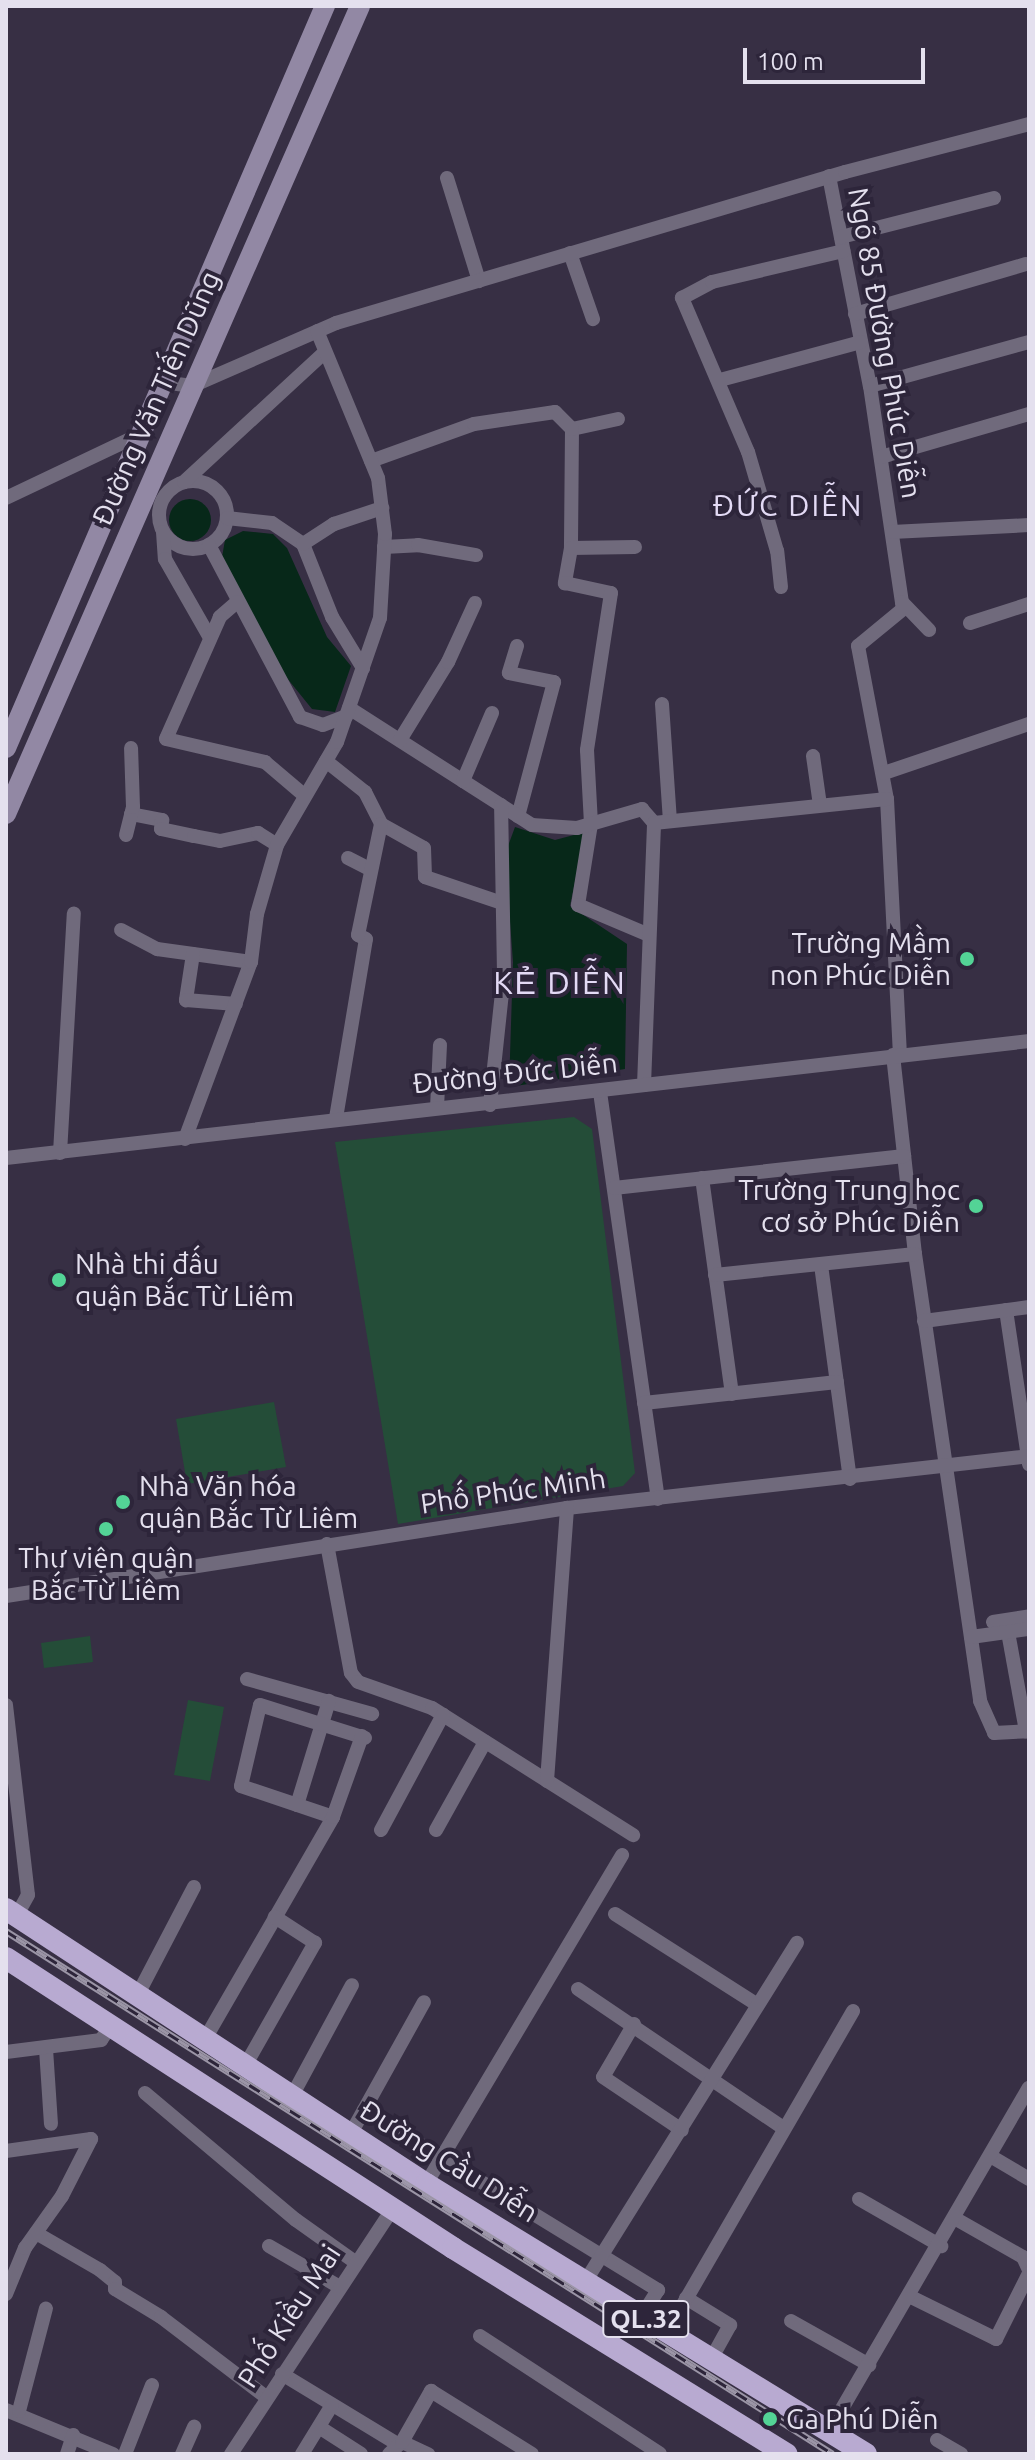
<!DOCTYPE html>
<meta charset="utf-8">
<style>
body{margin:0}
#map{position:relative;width:1035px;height:2460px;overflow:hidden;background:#372f44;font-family:Ubuntu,sans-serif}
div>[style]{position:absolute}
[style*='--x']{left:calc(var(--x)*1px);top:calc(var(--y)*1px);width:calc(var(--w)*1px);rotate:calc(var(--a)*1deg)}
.green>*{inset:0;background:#244d38}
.water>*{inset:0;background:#072819}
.round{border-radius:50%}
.minor>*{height:14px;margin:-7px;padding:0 7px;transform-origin:7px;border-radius:7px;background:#706a7c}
.minor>.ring{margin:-7px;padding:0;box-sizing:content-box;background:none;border:14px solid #706a7c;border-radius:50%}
.secondary>*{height:20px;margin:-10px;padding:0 10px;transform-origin:10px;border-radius:10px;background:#9288a4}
.trunk>*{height:22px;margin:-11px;padding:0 11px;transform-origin:11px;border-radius:11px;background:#b8aad1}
.rail>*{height:7px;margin-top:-3.5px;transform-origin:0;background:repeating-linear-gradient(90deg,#2d253a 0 12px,#9b95a6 0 24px);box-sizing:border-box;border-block:2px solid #9b95a6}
.dots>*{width:22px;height:22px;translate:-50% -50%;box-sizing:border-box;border:4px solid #2d253a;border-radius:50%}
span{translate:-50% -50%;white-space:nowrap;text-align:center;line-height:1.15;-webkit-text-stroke:8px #2d253a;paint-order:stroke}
.shield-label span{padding:2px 6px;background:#2d253a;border:2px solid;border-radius:6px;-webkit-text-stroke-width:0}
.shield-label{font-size:26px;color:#e4e0ee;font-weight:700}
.street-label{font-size:28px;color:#e4e0ee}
.poi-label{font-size:28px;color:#e4e0ee}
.right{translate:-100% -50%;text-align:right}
.left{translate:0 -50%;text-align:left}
.neighbourhood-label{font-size:30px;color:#e3daf5;letter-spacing:2px}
.quarter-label{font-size:32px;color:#e3daf5;letter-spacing:2px}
.frame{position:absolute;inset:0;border:8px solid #e4e0ee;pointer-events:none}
.scale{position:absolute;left:743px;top:48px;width:182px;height:36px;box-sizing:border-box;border:4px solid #e4e0ee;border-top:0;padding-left:10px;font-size:24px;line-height:28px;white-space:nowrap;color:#e4e0ee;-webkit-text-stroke:6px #2d253a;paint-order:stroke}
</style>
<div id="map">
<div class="green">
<div style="clip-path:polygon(574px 1117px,592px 1129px,635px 1473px,623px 1486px,398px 1524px,335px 1142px)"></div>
<div style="clip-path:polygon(274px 1402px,286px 1467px,187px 1484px,176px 1419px)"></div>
<div style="clip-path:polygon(90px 1636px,93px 1662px,44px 1668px,41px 1643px)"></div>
<div style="clip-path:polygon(188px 1700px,224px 1707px,210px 1781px,174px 1775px)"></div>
</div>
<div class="water">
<div class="round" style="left:169px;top:499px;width:42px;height:42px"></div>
<div style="clip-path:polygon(243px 531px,273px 534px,287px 548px,327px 637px,351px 666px,335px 712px,312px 709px,278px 667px,222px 557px,225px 540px)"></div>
<div style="clip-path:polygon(515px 827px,555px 840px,585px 832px,570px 906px,627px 944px,625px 1069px,509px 1087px,513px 962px,505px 854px)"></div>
</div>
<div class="minor">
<div style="--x:829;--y:176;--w:214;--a:79"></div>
<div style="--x:870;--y:386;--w:225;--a:81.6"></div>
<div style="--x:903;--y:609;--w:58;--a:140.6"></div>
<div style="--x:858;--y:646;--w:156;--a:79.3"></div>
<div style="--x:887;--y:799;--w:255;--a:87.1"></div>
<div style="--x:447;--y:178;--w:108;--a:72.7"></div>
<div style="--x:841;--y:237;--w:158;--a:-14.3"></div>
<div style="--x:570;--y:253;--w:70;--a:70.8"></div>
<div style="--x:855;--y:314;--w:178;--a:-16.3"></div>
<div style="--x:720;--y:380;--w:146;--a:-15.1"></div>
<div style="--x:163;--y:382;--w:29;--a:8"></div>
<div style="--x:192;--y:386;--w:157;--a:-23.6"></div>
<div style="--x:336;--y:323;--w:531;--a:-16.52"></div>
<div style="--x:845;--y:172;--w:190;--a:-14.6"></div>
<div style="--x:870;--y:386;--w:165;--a:-15.5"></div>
<div style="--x:618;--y:419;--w:47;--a:167.7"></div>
<div style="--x:572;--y:429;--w:119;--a:90.5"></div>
<div style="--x:571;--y:548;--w:36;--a:100"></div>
<div style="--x:565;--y:583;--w:47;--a:12.3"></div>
<div style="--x:611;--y:593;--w:159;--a:98.7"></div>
<div style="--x:587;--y:750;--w:74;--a:86.9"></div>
<div style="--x:591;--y:824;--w:82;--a:99.1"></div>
<div style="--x:578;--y:905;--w:77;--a:22.9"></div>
<div style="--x:881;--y:457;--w:154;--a:-16.2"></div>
<div style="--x:371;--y:461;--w:109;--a:-19.8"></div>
<div style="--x:474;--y:424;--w:82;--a:-8.4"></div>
<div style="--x:555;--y:412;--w:24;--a:45"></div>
<div class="ring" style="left:159px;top:481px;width:54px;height:54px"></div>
<div style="--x:184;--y:482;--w:192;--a:-42.7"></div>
<div style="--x:6;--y:498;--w:149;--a:-25.4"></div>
<div style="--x:227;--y:518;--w:45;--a:6.3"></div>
<div style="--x:272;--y:523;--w:37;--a:34"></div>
<div style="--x:303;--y:544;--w:79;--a:68.3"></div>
<div style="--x:332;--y:617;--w:60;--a:58.7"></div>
<div style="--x:163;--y:532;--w:27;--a:86"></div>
<div style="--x:165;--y:559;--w:91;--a:60.3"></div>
<div style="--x:892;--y:532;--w:137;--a:-2.9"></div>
<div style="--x:303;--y:544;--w:37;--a:-33"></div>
<div style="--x:334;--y:524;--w:51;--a:-18.4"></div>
<div style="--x:209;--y:545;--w:195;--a:62.1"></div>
<div style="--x:300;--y:717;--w:24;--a:19"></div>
<div style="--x:323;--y:725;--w:25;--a:-21"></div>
<div style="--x:384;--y:547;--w:34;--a:-3"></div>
<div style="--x:418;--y:545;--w:59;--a:9.8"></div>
<div style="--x:571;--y:548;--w:64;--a:-0.9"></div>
<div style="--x:781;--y:587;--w:36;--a:-96"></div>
<div style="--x:777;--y:551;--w:103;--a:-106.3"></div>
<div style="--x:748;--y:452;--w:168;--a:-113.2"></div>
<div style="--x:682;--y:298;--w:34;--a:-28"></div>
<div style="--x:712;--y:282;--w:135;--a:-13.3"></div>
<div style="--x:237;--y:602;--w:23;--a:139"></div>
<div style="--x:220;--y:617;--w:133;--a:113.9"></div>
<div style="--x:166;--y:739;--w:102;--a:13.1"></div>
<div style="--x:265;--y:762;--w:52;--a:40.4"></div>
<div style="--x:902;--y:602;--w:39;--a:46"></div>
<div style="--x:970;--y:623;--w:62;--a:-17.9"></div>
<div style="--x:517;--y:646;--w:28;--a:107"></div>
<div style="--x:509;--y:673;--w:46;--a:11.3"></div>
<div style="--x:554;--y:682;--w:139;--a:105"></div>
<div style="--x:662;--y:704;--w:117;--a:86.1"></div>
<div style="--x:349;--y:708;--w:217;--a:32.6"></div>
<div style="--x:532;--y:825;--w:45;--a:3.8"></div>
<div style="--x:577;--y:828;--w:68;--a:-16.3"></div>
<div style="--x:642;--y:809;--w:18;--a:49"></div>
<div style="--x:400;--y:740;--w:92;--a:-58.4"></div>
<div style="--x:448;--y:662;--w:65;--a:-65.4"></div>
<div style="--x:813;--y:756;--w:49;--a:81.9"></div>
<div style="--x:326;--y:761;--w:50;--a:38.5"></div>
<div style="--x:365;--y:792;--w:36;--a:63"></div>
<div style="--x:381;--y:824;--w:49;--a:29.2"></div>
<div style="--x:424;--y:848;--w:29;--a:88"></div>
<div style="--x:425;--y:877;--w:81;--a:18.7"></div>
<div style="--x:884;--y:773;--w:153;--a:-18.7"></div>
<div style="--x:463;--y:781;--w:74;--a:-66.9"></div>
<div style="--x:131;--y:814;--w:32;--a:11"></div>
<div style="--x:162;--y:820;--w:9;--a:96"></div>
<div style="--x:161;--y:829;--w:34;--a:12"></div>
<div style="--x:194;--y:836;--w:26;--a:11"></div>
<div style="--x:220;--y:841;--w:39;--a:-12"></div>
<div style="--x:258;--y:833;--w:22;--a:32"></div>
<div style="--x:654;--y:823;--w:234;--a:-5.9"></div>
<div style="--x:126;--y:835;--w:29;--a:-76"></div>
<div style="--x:133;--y:807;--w:59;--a:-91.9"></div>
<div style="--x:348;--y:858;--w:22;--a:27"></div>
<div style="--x:121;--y:930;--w:41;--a:27.8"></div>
<div style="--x:157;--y:949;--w:95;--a:7.9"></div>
<div style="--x:193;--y:954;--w:47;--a:98.7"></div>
<div style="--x:186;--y:1000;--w:50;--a:4.6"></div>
<div style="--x:893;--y:1055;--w:200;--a:83.7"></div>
<div style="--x:915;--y:1254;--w:452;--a:81.7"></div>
<div style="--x:980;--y:1701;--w:35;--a:66"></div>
<div style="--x:994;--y:1733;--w:35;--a:-3"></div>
<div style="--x:644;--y:1085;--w:262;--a:-87.8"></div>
<div style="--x:600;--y:1092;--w:411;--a:81.9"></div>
<div style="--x:490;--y:1105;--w:133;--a:-83.9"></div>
<div style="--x:504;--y:973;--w:168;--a:-91"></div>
<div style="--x:437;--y:1108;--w:63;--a:-87.3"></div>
<div style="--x:336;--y:1118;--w:181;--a:-80.5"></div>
<div style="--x:366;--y:939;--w:9;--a:-153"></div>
<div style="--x:358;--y:935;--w:113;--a:-78.3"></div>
<div style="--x:185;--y:1139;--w:189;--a:-69.6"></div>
<div style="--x:251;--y:962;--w:48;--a:-82.9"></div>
<div style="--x:257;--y:914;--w:72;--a:-73.8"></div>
<div style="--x:277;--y:845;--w:119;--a:-59.8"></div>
<div style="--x:337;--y:742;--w:131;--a:-70.9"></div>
<div style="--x:380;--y:618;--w:84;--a:-86.6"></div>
<div style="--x:385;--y:534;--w:56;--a:-97.1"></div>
<div style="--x:378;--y:478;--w:159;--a:-112.5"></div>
<div style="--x:60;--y:1153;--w:240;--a:-86.7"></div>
<div style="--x:6;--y:1158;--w:1030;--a:-6.52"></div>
<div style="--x:702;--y:1178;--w:218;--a:82.1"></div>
<div style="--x:614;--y:1188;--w:292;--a:-6.3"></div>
<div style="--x:821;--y:1265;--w:216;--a:82.3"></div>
<div style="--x:715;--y:1275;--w:201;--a:-6"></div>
<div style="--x:1006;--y:1310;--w:156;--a:81.5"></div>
<div style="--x:924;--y:1321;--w:106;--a:-7.6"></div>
<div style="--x:644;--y:1403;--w:194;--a:-6.2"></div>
<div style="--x:327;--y:1544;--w:131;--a:79.5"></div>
<div style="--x:351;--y:1673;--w:11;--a:52"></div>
<div style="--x:358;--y:1682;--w:78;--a:19.4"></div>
<div style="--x:432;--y:1708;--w:238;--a:32.3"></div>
<div style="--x:6;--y:1596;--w:568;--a:-8.91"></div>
<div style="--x:567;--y:1508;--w:465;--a:-6.4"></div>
<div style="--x:993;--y:1622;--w:36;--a:-9"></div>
<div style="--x:1008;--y:1632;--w:101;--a:79.7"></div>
<div style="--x:971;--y:1637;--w:59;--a:-7.9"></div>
<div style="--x:247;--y:1679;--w:130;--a:15.6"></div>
<div style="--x:6;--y:1705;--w:191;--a:83.4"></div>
<div style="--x:28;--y:1895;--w:23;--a:119"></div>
<div style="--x:547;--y:1781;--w:274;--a:-85.8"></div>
<div style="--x:297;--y:1805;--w:109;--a:-72.9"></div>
<div style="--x:333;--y:1817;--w:97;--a:-161.4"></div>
<div style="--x:241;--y:1786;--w:83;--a:-76.8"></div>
<div style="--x:260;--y:1705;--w:110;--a:17.4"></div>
<div style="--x:381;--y:1830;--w:131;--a:-61.7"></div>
<div style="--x:436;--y:1830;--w:101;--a:-60.9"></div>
<div style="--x:615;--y:1914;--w:169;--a:32.5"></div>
<div style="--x:578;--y:1989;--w:246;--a:34.1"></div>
<div style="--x:137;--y:1996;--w:123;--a:-62.4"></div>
<div style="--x:634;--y:2024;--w:61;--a:120.3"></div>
<div style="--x:603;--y:2077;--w:95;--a:33.9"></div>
<div style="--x:205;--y:2039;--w:256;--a:-60"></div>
<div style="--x:333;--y:1817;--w:86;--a:-70.3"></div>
<div style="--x:46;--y:2049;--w:75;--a:86.2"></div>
<div style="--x:6;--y:2052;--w:96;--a:-7.2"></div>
<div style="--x:101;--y:2040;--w:18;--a:-56"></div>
<div style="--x:245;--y:2066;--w:142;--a:-60.4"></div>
<div style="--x:315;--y:1943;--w:48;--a:-147"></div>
<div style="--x:145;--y:2093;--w:197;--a:40.1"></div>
<div style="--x:296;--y:2220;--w:72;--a:35.4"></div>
<div style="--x:292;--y:2096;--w:126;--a:-61.6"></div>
<div style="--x:364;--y:2110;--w:345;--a:31.5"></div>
<div style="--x:658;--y:2290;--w:31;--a:122"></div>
<div style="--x:350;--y:2135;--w:152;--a:-60.9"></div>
<div style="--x:6;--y:2151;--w:86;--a:-8"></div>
<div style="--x:992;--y:2157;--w:43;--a:30.7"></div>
<div style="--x:426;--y:2184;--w:383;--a:-59.2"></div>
<div style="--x:859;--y:2199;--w:95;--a:29.8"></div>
<div style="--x:956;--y:2219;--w:77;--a:29.6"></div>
<div style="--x:1023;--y:2257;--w:14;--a:65"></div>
<div style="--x:36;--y:2233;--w:74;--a:30"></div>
<div style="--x:100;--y:2270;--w:19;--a:39"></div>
<div style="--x:115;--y:2282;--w:7;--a:90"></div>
<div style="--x:115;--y:2289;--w:54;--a:31.3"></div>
<div style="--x:161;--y:2317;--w:132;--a:37.3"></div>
<div style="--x:269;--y:2246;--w:80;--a:30.1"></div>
<div style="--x:585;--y:2282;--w:400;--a:-58"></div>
<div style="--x:6;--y:2294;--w:50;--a:-67.6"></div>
<div style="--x:25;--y:2248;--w:64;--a:-54.6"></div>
<div style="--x:62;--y:2196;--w:64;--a:-63"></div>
<div style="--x:911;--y:2297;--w:95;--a:26.3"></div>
<div style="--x:996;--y:2339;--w:74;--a:-63.4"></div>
<div style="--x:686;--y:2298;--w:52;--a:31.5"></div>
<div style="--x:730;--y:2325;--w:39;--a:119"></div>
<div style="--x:791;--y:2321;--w:90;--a:29.4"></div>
<div style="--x:667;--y:2332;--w:371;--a:-59.9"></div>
<div style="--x:480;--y:2336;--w:215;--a:33.2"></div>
<div style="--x:282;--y:2374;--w:133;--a:31.2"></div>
<div style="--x:6;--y:2410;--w:116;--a:22.4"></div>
<div style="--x:19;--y:2411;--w:106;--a:-75.3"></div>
<div style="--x:319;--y:2427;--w:50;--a:32.7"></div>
<div style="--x:829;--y:2431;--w:397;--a:-59.8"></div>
<div style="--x:937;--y:2440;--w:28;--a:30"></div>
<div style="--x:402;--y:2442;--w:29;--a:25"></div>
<div style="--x:67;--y:2454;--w:20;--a:-72"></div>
<div style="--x:125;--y:2454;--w:74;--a:-68.6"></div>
<div style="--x:182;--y:2454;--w:30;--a:-66"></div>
<div style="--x:231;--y:2454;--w:295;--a:-56.6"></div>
<div style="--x:302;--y:2454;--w:57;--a:-58.5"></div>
<div style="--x:389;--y:2454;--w:18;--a:-43"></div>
<div style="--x:402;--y:2442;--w:59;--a:-60.4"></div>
<div style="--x:431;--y:2391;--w:119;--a:32"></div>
</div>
<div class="secondary">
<div style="--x:6;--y:748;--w:808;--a:-66.74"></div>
<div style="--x:6;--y:814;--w:882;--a:-66.34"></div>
</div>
<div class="trunk">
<div style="--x:6;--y:1909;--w:502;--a:33.22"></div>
<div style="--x:426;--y:2184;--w:516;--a:31.53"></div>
<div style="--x:6;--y:1958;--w:533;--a:32.97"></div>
<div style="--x:453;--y:2248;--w:392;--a:31.7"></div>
</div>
<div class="rail">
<div style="--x:6;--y:1931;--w:978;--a:32.31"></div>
</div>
<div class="dots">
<div style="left:967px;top:959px;background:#53d396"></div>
<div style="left:976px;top:1206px;background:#53d396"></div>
<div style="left:59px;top:1280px;background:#53d396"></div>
<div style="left:123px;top:1502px;background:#53d396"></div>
<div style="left:106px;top:1529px;background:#53d396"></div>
<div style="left:770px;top:2419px;background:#53d396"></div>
</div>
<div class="shield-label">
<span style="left:646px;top:2319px">QL.32</span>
</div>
<div class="street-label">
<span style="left:885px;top:343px;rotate:80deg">Ngõ 85 Đường Phúc Diễn</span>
<span style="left:156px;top:398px;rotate:-66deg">Đường Văn Tiến Dũng</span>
<span style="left:515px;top:1073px;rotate:-6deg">Đường Đức Diễn</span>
<span style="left:513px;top:1491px;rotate:-8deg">Phố Phúc Minh</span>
<span style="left:449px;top:2161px;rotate:32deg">Đường Cầu Diễn</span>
<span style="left:289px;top:2316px;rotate:-57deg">Phố Kiều Mai</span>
</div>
<div class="poi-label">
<span class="right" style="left:951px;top:959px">Trường Mầm<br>non Phúc Diễn</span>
<span class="right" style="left:960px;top:1206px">Trường Trung học<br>cơ sở Phúc Diễn</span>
<span class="left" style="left:75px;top:1280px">Nhà thi đấu<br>quận Bắc Từ Liêm</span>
<span class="left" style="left:139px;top:1502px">Nhà Văn hóa<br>quận Bắc Từ Liêm</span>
<span style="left:106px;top:1574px">Thư viện quận<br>Bắc Từ Liêm</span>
<span class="left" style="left:786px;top:2419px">Ga Phú Diễn</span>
</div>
<div class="neighbourhood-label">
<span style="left:788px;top:505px">ĐỨC DIỄN</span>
</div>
<div class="quarter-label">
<span style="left:560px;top:982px">KẺ DIỄN</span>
</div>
<div class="frame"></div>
<div class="scale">100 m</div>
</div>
